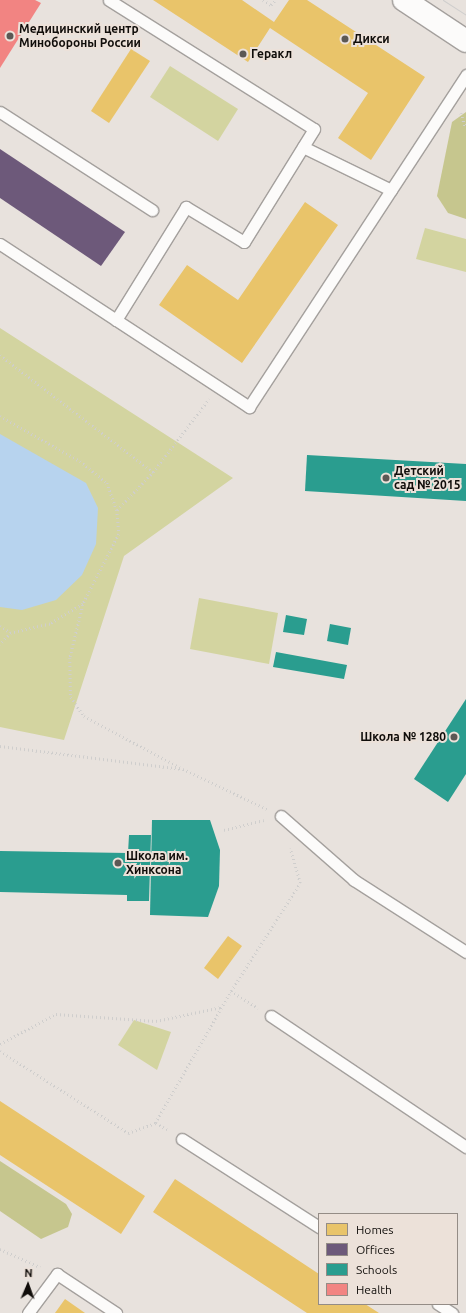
<!DOCTYPE html>
<meta charset="utf-8">
<style>
body{margin:0}
#map{position:relative;width:466px;height:1313px;overflow:hidden;background:#e8e2dd;font-family:Ubuntu,sans-serif}
div>[style]{position:absolute}
[style*='--x']{left:calc(var(--x)*1px);top:calc(var(--y)*1px);width:calc(var(--w)*1px);rotate:calc(var(--a)*1deg)}
.green>*{inset:0;background:#d3d4a0}
.forest>*{inset:0;background:#c6c68e}
.water>*{inset:0;background:#b7d3ee}
.homes>*{inset:0;background:#e9c46a}
.offices>*{inset:0;background:#6d597a}
.schools>*{inset:0;background:#2a9d8f}
.health>*{inset:0;background:#f28482}
.path>*{height:2.5px;margin-top:-1.25px;transform-origin:0;background:repeating-linear-gradient(90deg,#cfcecd 0 1px,transparent 0 4px)}
.roads{filter:drop-shadow(1px 0 #a4a09d) drop-shadow(-1px 0 #a4a09d) drop-shadow(0 1px #a4a09d) drop-shadow(0 -1px #a4a09d)}
.service>*{height:11px;margin:-5.5px;padding:0 5.5px;transform-origin:5.5px;border-radius:5.5px;background:#fcfbfa}
.tertiary>*{height:22px;margin:-11px;padding:0 11px;transform-origin:11px;border-radius:11px;background:#fcfbfa}
.tram>*{height:1px;margin:-0.5px;padding:0 0.5px;transform-origin:0.5px;border-radius:0.5px;background:#cfcecd}
.dots>*{width:11px;height:11px;translate:-50% -50%;box-sizing:border-box;border:2px solid #ece1d9;border-radius:50%}
span{translate:-50% -50%;white-space:nowrap;text-align:center;line-height:1.15;-webkit-text-stroke:4px #ece1d9;paint-order:stroke}
.poi-label{font-size:12px;color:#100d0a;font-weight:700}
.left{translate:0 -50%;text-align:left}
.right{translate:-100% -50%;text-align:right}
.legend{position:absolute;left:318px;top:1213px;width:140px;height:92px;box-sizing:border-box;background:#ece1d9;border:1px solid #948c86;margin:0;padding:5px 7px;list-style:none;font-size:12px;color:#100d0a}
.legend li{display:flex;align-items:center;gap:8px;height:20px}
.legend b{width:20px;border:1px solid #948c86}
.north{position:absolute;left:8px;top:1265px;width:40px;height:40px;-webkit-text-stroke:3px #ece1d9;paint-order:stroke;rotate:2deg;font-size:11px;font-weight:700;line-height:16px;text-align:center;color:#100d0a}
.north::after{content:'';display:block;margin:auto;width:14px;height:18px;background:#100d0a;clip-path:polygon(50% 0,100% 100%,50% 72%,0 100%)}
</style>
<div id="map">
<div class="green">
<div style="clip-path:polygon(170px 66px,238px 109px,218px 141px,150px 97px)"></div>
<div style="clip-path:polygon(425px 228px,466px 239px,466px 272px,416px 259px)"></div>
<div style="clip-path:polygon(0 328px,233px 478px,124px 556px,64px 740px,0 727px)"></div>
<div style="clip-path:polygon(199px 598px,278px 613px,269px 664px,190px 649px)"></div>
<div style="clip-path:polygon(134px 1020px,171px 1032px,157px 1070px,118px 1045px)"></div>
</div>
<div class="forest">
<div style="clip-path:polygon(466px 112px,466px 219px,448px 213px,437px 196px,452px 122px)"></div>
<div style="clip-path:polygon(0 1161px,66px 1204px,72px 1214px,68px 1227px,41px 1239px,0 1211px)"></div>
</div>
<div class="water">
<div style="clip-path:polygon(0 434px,86px 483px,98px 508px,96px 544px,82px 575px,56px 600px,22px 610px,0 607px)"></div>
</div>
<div class="homes">
<div style="clip-path:polygon(153px 0,242px 0,274px 22px,289px 0,307px 0,425px 77px,371px 160px,338px 138px,368px 93px,270px 28px,248px 62px)"></div>
<div style="clip-path:polygon(131px 49px,150px 61px,109px 123px,91px 111px)"></div>
<div style="clip-path:polygon(305px 202px,338px 225px,242px 363px,159px 305px,187px 265px,238px 300px)"></div>
<div style="clip-path:polygon(228px 936px,242px 946px,218px 979px,204px 968px)"></div>
<div style="clip-path:polygon(0 1101px,145px 1196px,121px 1234px,0 1155px)"></div>
<div style="clip-path:polygon(175px 1179px,319px 1274px,319px 1304px,365px 1304px,379px 1313px,307px 1313px,153px 1212px)"></div>
<div style="clip-path:polygon(65px 1299px,85px 1313px,55px 1313px)"></div>
</div>
<div class="offices">
<div style="clip-path:polygon(0 149px,125px 232px,101px 266px,0 198px)"></div>
</div>
<div class="schools">
<div style="clip-path:polygon(307px 455px,466px 464px,466px 501px,305px 491px)"></div>
<div style="clip-path:polygon(286px 615px,307px 619px,304px 635px,283px 632px)"></div>
<div style="clip-path:polygon(330px 624px,351px 628px,348px 645px,327px 641px)"></div>
<div style="clip-path:polygon(276px 652px,347px 665px,344px 679px,273px 667px)"></div>
<div style="clip-path:polygon(466px 699px,466px 774px,448px 802px,414px 779px)"></div>
<div style="clip-path:polygon(152px 820px,210px 820px,220px 850px,219px 886px,208px 917px,150px 915px)"></div>
<div style="clip-path:polygon(129px 835px,151px 835px,149px 901px,127px 901px,127px 895px,0 892px,0 851px,128px 853px)"></div>
</div>
<div class="health">
<div style="clip-path:polygon(0 0,35px 0,41px 3px,0 68px)"></div>
</div>
<div class="path">
<div style="--x:263;--y:0;--w:9;--a:32"></div>
<div style="--x:271;--y:5;--w:6;--a:-51"></div>
<div style="--x:461;--y:113;--w:16;--a:72"></div>
<div style="--x:0;--y:355;--w:193;--a:37.4"></div>
<div style="--x:0;--y:416;--w:92;--a:29.4"></div>
<div style="--x:80;--y:461;--w:35;--a:39"></div>
<div style="--x:107;--y:483;--w:29;--a:70"></div>
<div style="--x:117;--y:510;--w:24;--a:85"></div>
<div style="--x:119;--y:534;--w:79;--a:117.2"></div>
<div style="--x:83;--y:604;--w:39;--a:149"></div>
<div style="--x:50;--y:624;--w:40;--a:167"></div>
<div style="--x:11;--y:633;--w:16;--a:133"></div>
<div style="--x:117;--y:510;--w:52;--a:-46.5"></div>
<div style="--x:153;--y:472;--w:92;--a:-52.5"></div>
<div style="--x:83;--y:605;--w:55;--a:103.8"></div>
<div style="--x:70;--y:658;--w:39;--a:89"></div>
<div style="--x:71;--y:697;--w:23;--a:56"></div>
<div style="--x:84;--y:716;--w:110;--a:28.2"></div>
<div style="--x:0;--y:626;--w:13;--a:32"></div>
<div style="--x:0;--y:746;--w:184;--a:7.2"></div>
<div style="--x:183;--y:769;--w:93;--a:25.5"></div>
<div style="--x:224;--y:830;--w:41;--a:-14"></div>
<div style="--x:231;--y:991;--w:32;--a:32"></div>
<div style="--x:0;--y:1044;--w:64;--a:-28.2"></div>
<div style="--x:56;--y:1014;--w:100;--a:4"></div>
<div style="--x:156;--y:1021;--w:67;--a:-12"></div>
<div style="--x:0;--y:1051;--w:152;--a:32.6"></div>
<div style="--x:128;--y:1133;--w:29;--a:-20"></div>
<div style="--x:167;--y:1130;--w:14;--a:-150"></div>
<div style="--x:155;--y:1123;--w:152;--a:-60.1"></div>
<div style="--x:231;--y:991;--w:128;--a:-57.4"></div>
<div style="--x:300;--y:883;--w:36;--a:-106"></div>
<div style="--x:0;--y:1249;--w:44;--a:24.2"></div>
</div>
<div class="roads">
<div class="service">
<div style="--x:109;--y:0;--w:242;--a:32.2"></div>
<div style="--x:314;--y:129;--w:133;--a:121.8"></div>
<div style="--x:244;--y:242;--w:68;--a:-148.9"></div>
<div style="--x:186;--y:207;--w:133;--a:121.8"></div>
<div style="--x:0;--y:112;--w:181;--a:32.8"></div>
<div style="--x:303;--y:147;--w:98;--a:26"></div>
<div style="--x:0;--y:244;--w:298;--a:33.2"></div>
<div style="--x:249;--y:407;--w:397;--a:-56.8"></div>
<div style="--x:281;--y:816;--w:97;--a:41.2"></div>
<div style="--x:354;--y:880;--w:133;--a:32.7"></div>
<div style="--x:271;--y:1016;--w:235;--a:33.9"></div>
<div style="--x:182;--y:1139;--w:163;--a:32.7"></div>
<div style="--x:438;--y:1304;--w:17;--a:33"></div>
<div style="--x:28;--y:1313;--w:49;--a:-53.4"></div>
<div style="--x:57;--y:1274;--w:71;--a:33.5"></div>
</div>
<div class="tertiary">
<div style="--x:404;--y:0;--w:74;--a:33.5"></div>
</div>
</div>
<div class="tram">
<div style="--x:443;--y:0;--w:27;--a:33"></div>
</div>
<div class="dots">
<div style="left:10px;top:36px;background:#5c5854"></div>
<div style="left:345px;top:39px;background:#5c5854"></div>
<div style="left:243px;top:54px;background:#5c5854"></div>
<div style="left:386px;top:478px;background:#5c5854"></div>
<div style="left:454px;top:737px;background:#5c5854"></div>
<div style="left:118px;top:863px;background:#5c5854"></div>
</div>
<div class="poi-label">
<span class="left" style="left:19px;top:36px">Медицинский центр<br>Минобороны России</span>
<span class="left" style="left:353px;top:39px">Дикси</span>
<span class="left" style="left:251px;top:54px">Геракл</span>
<span class="left" style="left:394px;top:478px">Детский<br>сад № 2015</span>
<span class="right" style="left:446px;top:737px">Школа № 1280</span>
<span class="left" style="left:126px;top:863px">Школа им.<br>Хинксона</span>
</div>
<ul class="legend">
<li><b style="height:11px;background:#e9c46a"></b>Homes</li>
<li><b style="height:11px;background:#6d597a"></b>Offices</li>
<li><b style="height:11px;background:#2a9d8f"></b>Schools</li>
<li><b style="height:11px;background:#f28482"></b>Health</li>
</ul>
<div class="north">N</div>
</div>
